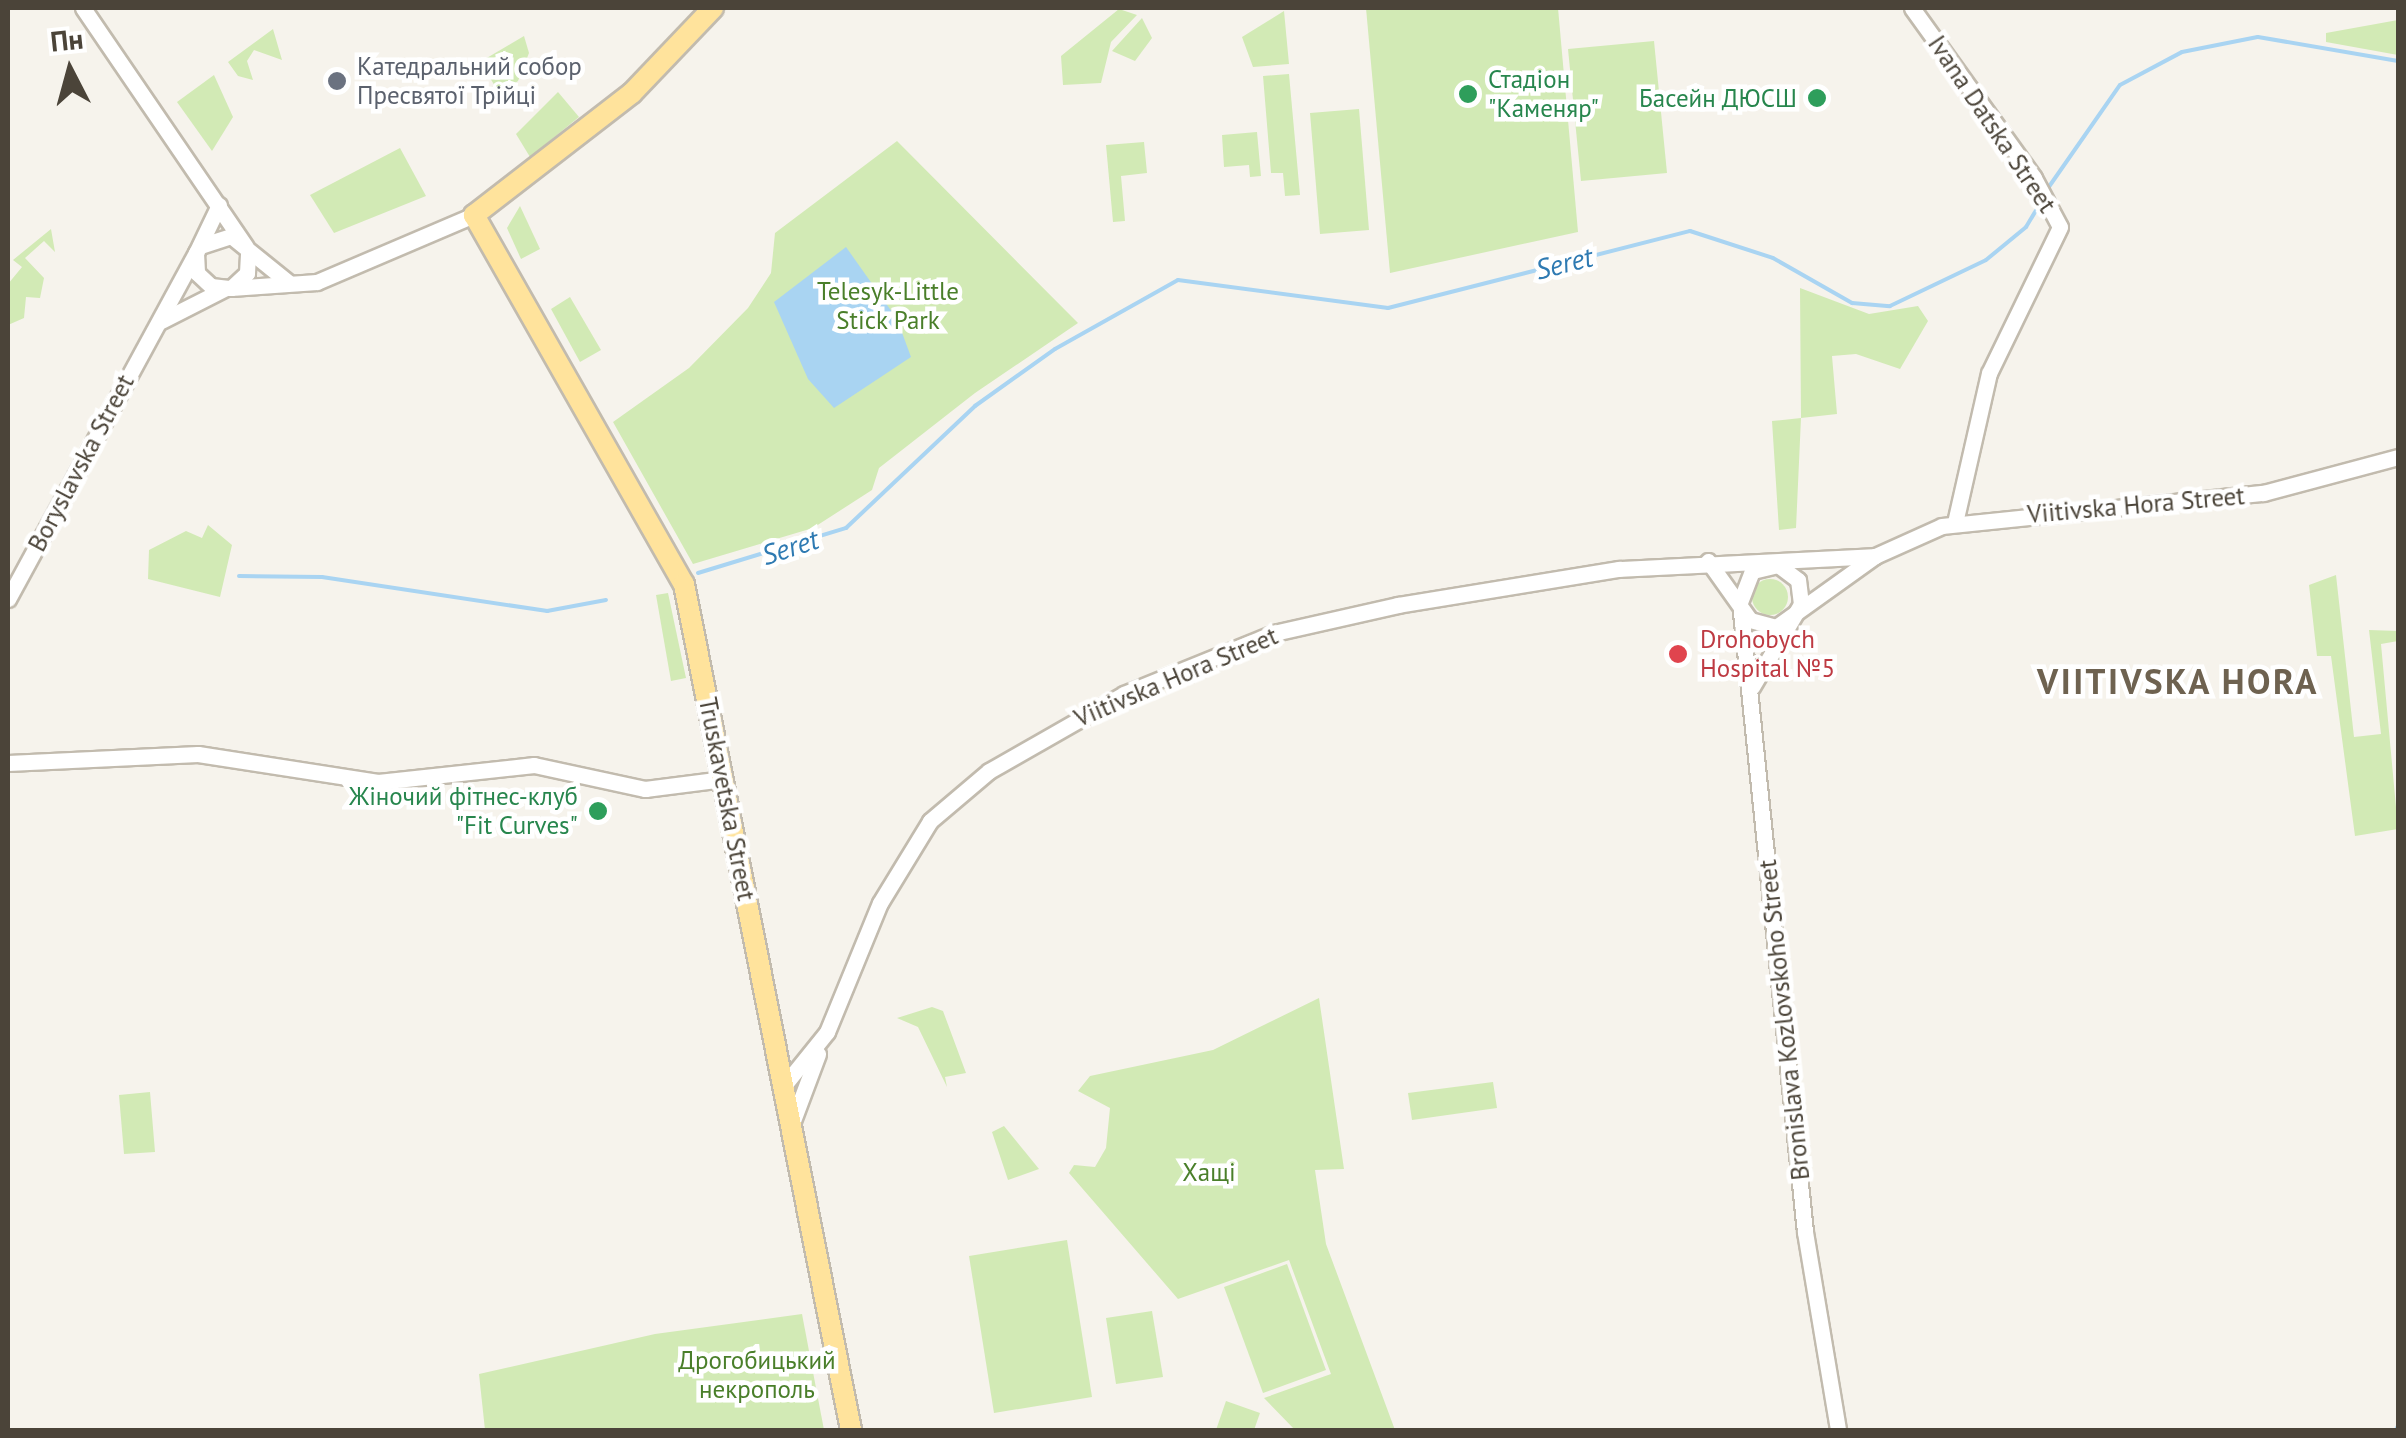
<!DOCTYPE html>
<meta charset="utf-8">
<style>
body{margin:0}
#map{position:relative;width:2406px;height:1438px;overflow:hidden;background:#f6f3ec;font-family:"PT Sans",sans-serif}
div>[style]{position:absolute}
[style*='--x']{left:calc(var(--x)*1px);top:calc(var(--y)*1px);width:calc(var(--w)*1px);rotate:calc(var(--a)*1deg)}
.green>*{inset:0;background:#d2eab5}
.round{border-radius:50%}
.water>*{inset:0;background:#a9d4f2}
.stream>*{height:4px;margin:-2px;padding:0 2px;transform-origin:2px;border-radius:2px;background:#a9d4f2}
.roads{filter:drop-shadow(2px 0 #c2bbae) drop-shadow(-2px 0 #c2bbae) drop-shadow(0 2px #c2bbae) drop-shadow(0 -2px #c2bbae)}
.minor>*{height:15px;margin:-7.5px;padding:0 7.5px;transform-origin:7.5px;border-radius:7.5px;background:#fff}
.major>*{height:20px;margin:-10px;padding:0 10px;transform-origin:10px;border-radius:10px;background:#ffe39c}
.dots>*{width:28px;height:28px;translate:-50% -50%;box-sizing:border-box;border:5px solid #fff;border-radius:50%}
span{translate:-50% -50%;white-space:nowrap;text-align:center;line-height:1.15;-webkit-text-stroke:9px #fff;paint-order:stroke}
.worship-label{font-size:25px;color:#5b616d}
.left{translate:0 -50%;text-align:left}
.leisure-label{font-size:25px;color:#27864d}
.right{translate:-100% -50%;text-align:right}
.street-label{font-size:25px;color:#4b4439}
.park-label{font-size:25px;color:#4a7f2a}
.health-label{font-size:25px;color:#be3a42}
.water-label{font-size:28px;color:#2e7ab2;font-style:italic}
.district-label{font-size:35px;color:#6e6250;font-weight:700;letter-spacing:2.5px}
.frame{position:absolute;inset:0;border:10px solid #4b4439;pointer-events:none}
.north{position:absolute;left:20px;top:20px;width:100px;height:100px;-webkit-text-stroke:8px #fff;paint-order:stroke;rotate:354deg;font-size:28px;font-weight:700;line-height:40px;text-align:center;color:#4b4439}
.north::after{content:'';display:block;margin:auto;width:35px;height:45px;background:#4b4439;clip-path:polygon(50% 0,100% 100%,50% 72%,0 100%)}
</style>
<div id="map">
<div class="green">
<div style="clip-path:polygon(1366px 8px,1558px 8px,1578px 232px,1390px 273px)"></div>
<div style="clip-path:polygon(1119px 9px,1137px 15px,1111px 42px,1101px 83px,1063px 85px,1061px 56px)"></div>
<div style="clip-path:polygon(1284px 11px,1289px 64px,1253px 67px,1242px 37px)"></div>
<div style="clip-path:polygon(1142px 18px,1152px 38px,1135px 61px,1112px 51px)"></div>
<div style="clip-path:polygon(2398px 20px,2398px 55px,2326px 42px,2326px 33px)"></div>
<div style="clip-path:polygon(273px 29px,282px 60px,254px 50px,247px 61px,253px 80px,238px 76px,228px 62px)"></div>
<div style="clip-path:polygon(524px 36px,529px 53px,518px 81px,500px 94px,480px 62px)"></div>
<div style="clip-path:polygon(1654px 41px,1667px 173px,1581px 181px,1568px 49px)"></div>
<div style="clip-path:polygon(1289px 74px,1300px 195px,1285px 196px,1283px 173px,1271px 173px,1263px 76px)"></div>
<div style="clip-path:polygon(214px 75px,233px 117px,212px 151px,177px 102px)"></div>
<div style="clip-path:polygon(558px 92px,579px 117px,530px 157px,516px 134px)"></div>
<div style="clip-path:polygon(1359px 109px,1369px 230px,1320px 234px,1310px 113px)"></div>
<div style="clip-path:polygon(1257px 132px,1261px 176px,1250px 177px,1249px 165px,1224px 167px,1222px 135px)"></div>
<div style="clip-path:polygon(897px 141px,1078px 323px,975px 393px,879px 468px,872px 490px,813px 528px,693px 564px,613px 422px,689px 368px,748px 308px,771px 273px,775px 233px)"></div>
<div style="clip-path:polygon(1144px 142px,1147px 173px,1121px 176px,1125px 221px,1113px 222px,1106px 145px)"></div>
<div style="clip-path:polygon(400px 148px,426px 196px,334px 233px,310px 195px)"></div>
<div style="clip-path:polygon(520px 206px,540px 249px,521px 259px,507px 228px)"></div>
<div style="clip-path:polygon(51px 229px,55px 252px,44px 241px,25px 258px,44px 278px,40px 298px,26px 297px,24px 318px,8px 325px,8px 284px,22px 267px,13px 260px)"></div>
<div style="clip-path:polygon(1800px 288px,1869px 314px,1918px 306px,1928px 321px,1900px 369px,1856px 354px,1832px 356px,1837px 414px,1801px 418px,1796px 528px,1779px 530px,1772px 421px,1801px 418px)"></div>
<div style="clip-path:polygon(570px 297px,601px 350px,580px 362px,551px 309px)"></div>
<div style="clip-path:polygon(208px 525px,232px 545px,220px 597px,148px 579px,149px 550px,186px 531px,202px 538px)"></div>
<div style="clip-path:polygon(2336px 575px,2354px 737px,2381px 734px,2369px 630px,2398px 631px,2398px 641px,2381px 644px,2398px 829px,2355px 836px,2331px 656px,2317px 656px,2309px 585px)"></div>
<div class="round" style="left:1752px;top:579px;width:36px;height:36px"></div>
<div style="clip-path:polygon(668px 593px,686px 678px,671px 681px,656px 595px)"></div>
<div style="clip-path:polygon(1319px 998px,1344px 1169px,1315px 1170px,1326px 1244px,1395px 1430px,1295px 1430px,1264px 1398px,1331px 1374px,1289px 1260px,1178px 1299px,1069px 1173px,1074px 1165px,1095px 1167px,1106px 1148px,1110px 1108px,1078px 1091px,1090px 1076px,1213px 1050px)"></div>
<div style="clip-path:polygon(932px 1007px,943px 1011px,966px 1073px,945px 1077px,947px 1087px,918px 1027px,897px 1018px)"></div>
<div style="clip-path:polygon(1493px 1082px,1497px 1108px,1412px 1120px,1408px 1093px)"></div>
<div style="clip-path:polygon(150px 1092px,155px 1152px,124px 1154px,119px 1095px)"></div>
<div style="clip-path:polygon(1004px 1126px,1039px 1169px,1008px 1180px,992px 1132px)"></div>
<div style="clip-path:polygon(1067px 1240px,1092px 1397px,994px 1413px,969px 1256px)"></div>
<div style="clip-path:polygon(1287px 1264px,1326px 1370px,1263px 1393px,1224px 1287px)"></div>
<div style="clip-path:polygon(1152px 1311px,1163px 1377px,1116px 1384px,1106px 1318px)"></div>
<div style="clip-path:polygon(802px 1314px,824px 1430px,485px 1430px,479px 1374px,655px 1334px)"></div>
<div style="clip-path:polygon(1226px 1401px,1260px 1413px,1254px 1430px,1216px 1430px)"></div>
</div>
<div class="water">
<div style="clip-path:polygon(846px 247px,897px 319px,911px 357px,834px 408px,808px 379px,774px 302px)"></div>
</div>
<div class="stream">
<div style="--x:2046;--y:191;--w:129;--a:-55.1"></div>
<div style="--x:2120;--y:85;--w:70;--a:-28"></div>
<div style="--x:2182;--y:52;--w:77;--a:-11.2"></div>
<div style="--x:2258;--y:37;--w:142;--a:9.7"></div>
<div style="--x:698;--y:573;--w:155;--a:-16.9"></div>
<div style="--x:846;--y:528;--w:178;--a:-43.4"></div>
<div style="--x:975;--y:406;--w:98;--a:-35.5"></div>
<div style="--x:1055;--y:349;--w:141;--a:-29.3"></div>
<div style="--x:1178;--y:280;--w:212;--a:7.6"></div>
<div style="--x:1388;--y:308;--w:312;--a:-14.3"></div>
<div style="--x:1690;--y:231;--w:87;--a:18"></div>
<div style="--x:1773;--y:258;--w:91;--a:29.7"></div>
<div style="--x:1852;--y:303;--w:38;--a:5"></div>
<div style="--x:1890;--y:306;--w:106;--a:-25.6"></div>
<div style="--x:1986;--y:260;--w:52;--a:-39.5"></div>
<div style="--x:2026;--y:227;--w:31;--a:-59"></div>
<div style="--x:239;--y:576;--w:83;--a:0.7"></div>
<div style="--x:322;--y:577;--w:228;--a:8.6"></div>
<div style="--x:547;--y:611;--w:60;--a:-10.6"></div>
<div style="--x:2396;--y:1430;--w:4;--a:-63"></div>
</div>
<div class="roads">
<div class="minor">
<div style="--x:83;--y:8;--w:289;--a:55.7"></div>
<div style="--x:1912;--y:8;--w:209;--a:54.3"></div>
<div style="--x:2034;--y:178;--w:55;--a:62"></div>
<div style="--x:2060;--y:227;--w:162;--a:115.9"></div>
<div style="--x:1989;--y:373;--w:154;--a:102.8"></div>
<div style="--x:219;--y:205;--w:53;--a:115.6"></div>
<div style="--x:196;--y:253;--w:20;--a:87"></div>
<div style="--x:197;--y:273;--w:19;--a:43"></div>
<div style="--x:211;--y:286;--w:20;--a:6"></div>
<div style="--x:231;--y:288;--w:22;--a:-43"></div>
<div style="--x:247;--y:273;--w:21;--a:-87"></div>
<div style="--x:200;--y:246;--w:33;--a:-18"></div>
<div style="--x:231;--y:236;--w:75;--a:39"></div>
<div style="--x:231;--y:288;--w:86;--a:-4"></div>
<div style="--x:317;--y:282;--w:171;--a:-23.1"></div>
<div style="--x:161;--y:321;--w:71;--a:-26.9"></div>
<div style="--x:1708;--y:561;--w:72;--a:54.6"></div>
<div style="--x:1750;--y:620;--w:27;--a:15"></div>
<div style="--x:1776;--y:627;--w:122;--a:-35.6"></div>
<div style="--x:1875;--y:556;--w:73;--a:-24.1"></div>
<div style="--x:1942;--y:526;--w:323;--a:-5.9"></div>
<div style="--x:2263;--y:493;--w:140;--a:-14.9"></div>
<div style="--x:8;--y:599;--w:394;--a:-61.5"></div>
<div style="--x:1752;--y:687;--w:96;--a:-59.4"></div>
<div style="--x:1801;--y:604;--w:24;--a:-97"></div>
<div style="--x:1798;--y:580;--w:25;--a:-143"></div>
<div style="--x:1778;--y:565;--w:27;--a:167"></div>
<div style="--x:1752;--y:571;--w:33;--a:111"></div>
<div style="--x:1740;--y:602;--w:633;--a:84.11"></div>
<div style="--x:1805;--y:1232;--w:201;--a:80.5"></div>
<div style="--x:8;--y:763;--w:190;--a:-2.7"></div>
<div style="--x:198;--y:754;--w:182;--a:8.8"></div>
<div style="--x:378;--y:782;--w:157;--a:-6.2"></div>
<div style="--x:534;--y:765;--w:114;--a:12.2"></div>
<div style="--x:645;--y:789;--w:79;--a:-7.3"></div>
<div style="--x:782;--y:1088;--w:72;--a:-51.2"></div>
<div style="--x:827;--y:1032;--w:139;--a:-67.7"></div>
<div style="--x:880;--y:903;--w:96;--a:-58.6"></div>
<div style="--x:930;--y:821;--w:77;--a:-40.3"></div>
<div style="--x:989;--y:771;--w:155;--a:-29.7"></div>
<div style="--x:1124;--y:694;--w:162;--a:-22.1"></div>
<div style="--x:1274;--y:633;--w:127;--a:-12.7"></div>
<div style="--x:1398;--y:605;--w:224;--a:-9.3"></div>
<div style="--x:1619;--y:569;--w:256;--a:-2.9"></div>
<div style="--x:791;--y:1126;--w:77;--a:-69.4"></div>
</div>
<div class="major">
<div style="--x:713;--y:8;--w:117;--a:133.6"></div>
<div style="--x:632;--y:93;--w:200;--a:142.3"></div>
<div style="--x:474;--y:215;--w:425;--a:60.4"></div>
<div style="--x:684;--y:584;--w:862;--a:78.83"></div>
</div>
</div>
<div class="dots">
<div style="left:337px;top:81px;background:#6b7280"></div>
<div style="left:1468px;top:94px;background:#2e9e5b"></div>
<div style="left:1817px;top:98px;background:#2e9e5b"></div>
<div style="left:1678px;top:654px;background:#e0444e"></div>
<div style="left:598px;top:811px;background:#2e9e5b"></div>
</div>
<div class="worship-label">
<span class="left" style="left:357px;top:81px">Катедральний собор<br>Пресвятої Трійці</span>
</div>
<div class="leisure-label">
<span class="left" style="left:1488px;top:94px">Стадіон<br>"Каменяр"</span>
<span class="right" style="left:1797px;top:98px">Басейн ДЮСШ</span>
<span class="right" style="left:578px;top:811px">Жіночий фітнес-клуб<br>"Fit Curves"</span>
</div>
<div class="street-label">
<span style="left:1992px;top:124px;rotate:56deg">Ivana Datska Street</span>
<span style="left:81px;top:463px;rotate:-62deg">Boryslavska Street</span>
<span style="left:2136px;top:505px;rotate:-5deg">Viitivska Hora Street</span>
<span style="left:1176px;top:677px;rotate:-23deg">Viitivska Hora Street</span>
<span style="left:727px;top:799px;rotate:79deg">Truskavetska Street</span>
<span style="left:1784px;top:1020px;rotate:-96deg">Bronislava Kozlovskoho Street</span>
</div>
<div class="park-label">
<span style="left:888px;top:306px">Telesyk-Little<br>Stick Park</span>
<span style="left:1209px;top:1172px">Хащі</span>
<span style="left:757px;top:1375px">Дрогобицький<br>некрополь</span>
</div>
<div class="health-label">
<span class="left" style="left:1700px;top:654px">Drohobych<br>Hospital №5</span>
</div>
<div class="water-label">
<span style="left:1564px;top:263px;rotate:-14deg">Seret</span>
<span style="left:790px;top:547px;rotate:-18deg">Seret</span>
</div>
<div class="district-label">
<span style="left:2178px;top:681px">VIITIVSKA HORA</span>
</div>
<div class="frame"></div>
<div class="north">Пн</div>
</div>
